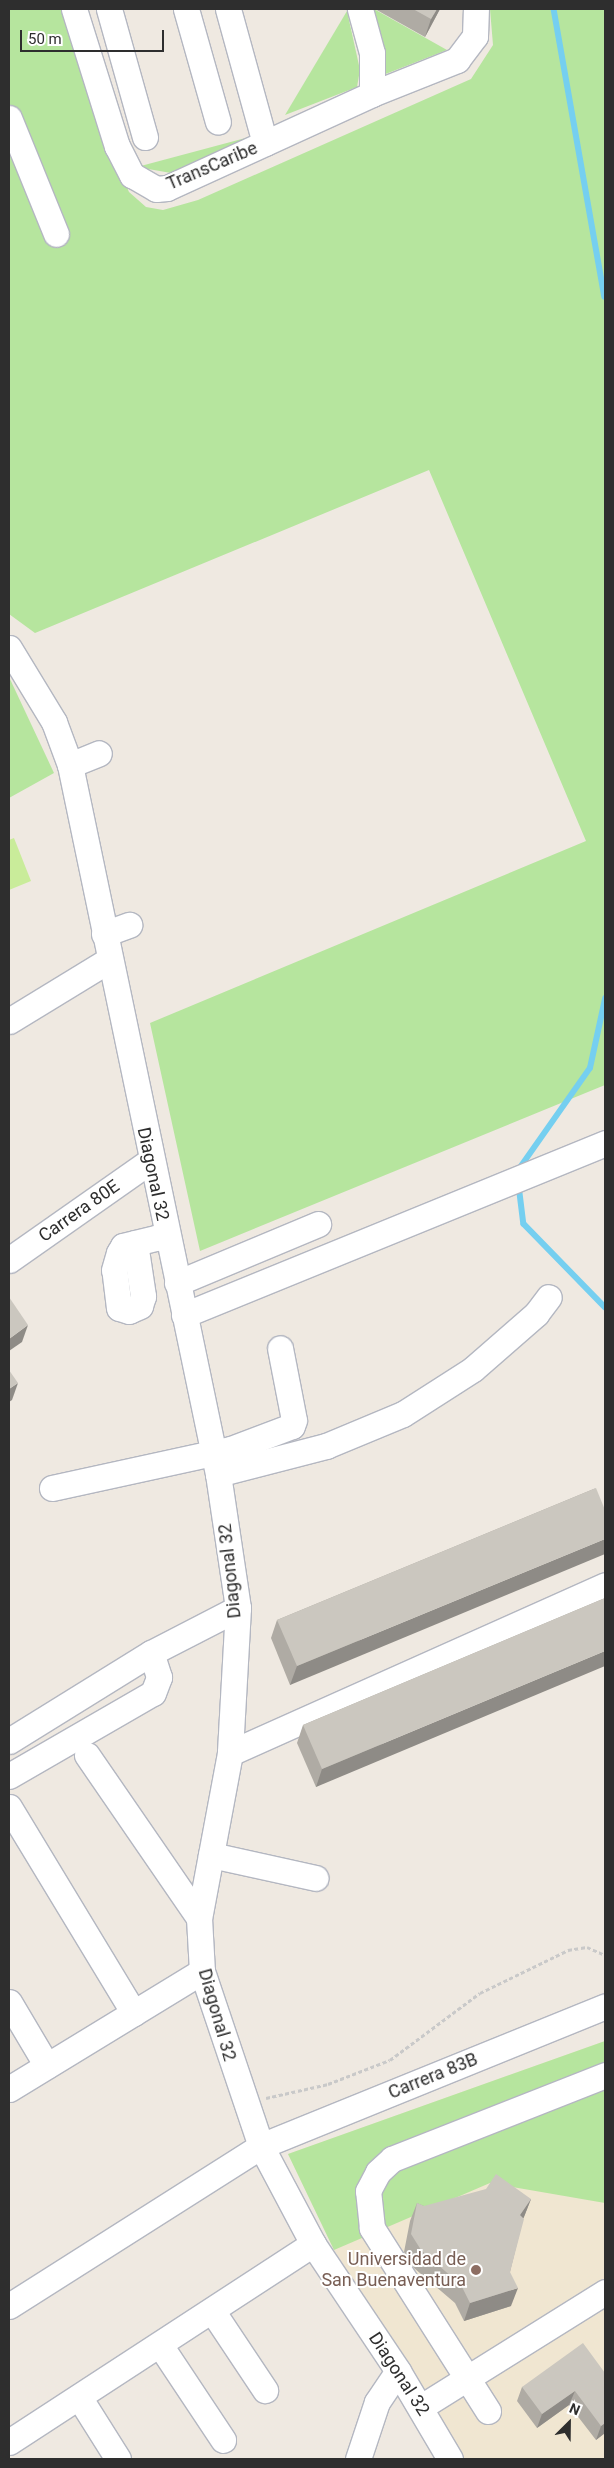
<!DOCTYPE html>
<style>
body{margin:0}
#map{position:relative;width:614px;height:2468px;overflow:hidden;background:#efe9e1;font-family:Roboto,sans-serif}
div>[style]{position:absolute}
[style*='--x']{left:calc(var(--x)*1px);top:calc(var(--y)*1px);width:calc(var(--w)*1px);rotate:calc(var(--a)*1deg)}
.education>*{inset:0;background:#f0e6d1}
.green>*{inset:0;background:#b6e59e}
.pitch>*{inset:0;background:#c9ec9a}
.stream>*{height:5.5px;margin:-2.75px;padding:0 2.75px;transform-origin:2.75px;border-radius:2.75px;background:#75cff0}
.path>*{height:3px;margin-top:-1.5px;transform-origin:0;background:repeating-linear-gradient(90deg,#c9c9c9 0 4px,transparent 0 6.5px)}
.roads{filter:drop-shadow(1px 0 #b4b7c1) drop-shadow(-1px 0 #b4b7c1) drop-shadow(0 1px #b4b7c1) drop-shadow(0 -1px #b4b7c1)}
.minor>*{height:25px;margin:-12.5px;padding:0 12.5px;transform-origin:12.5px;border-radius:12.5px;background:#fff}
.wall>*{inset:0;background:#afaba4}
.shaded-wall>*{inset:0;background:#8e8b86}
.building>*{inset:0;background:#cbc7bf}
.dots>*{width:14px;height:14px;translate:-50% -50%;box-sizing:border-box;border:2px solid #fff;border-radius:50%}
span{translate:-50% -50%;white-space:nowrap;text-align:center;line-height:1.15;-webkit-text-stroke:4px #fff;paint-order:stroke}
.street-label{font-size:18px;color:#2e2e2e}
.education-label{font-size:18px;color:#785e54}
.right{translate:-100% -50%;text-align:right}
.frame{position:absolute;inset:0;border:10px solid #2e2e2e;pointer-events:none}
.north{position:absolute;left:544px;top:2398px;width:50px;height:50px;-webkit-text-stroke:4px #fff;paint-order:stroke;rotate:23deg;font-size:14px;font-weight:700;line-height:20px;text-align:center;color:#2e2e2e}
.north::after{content:'';display:block;margin:auto;width:18px;height:22px;background:#2e2e2e;clip-path:polygon(50% 0,100% 100%,50% 72%,0 100%)}
.scale{position:absolute;left:20px;top:30px;width:144px;height:22px;box-sizing:border-box;border:2px solid #2e2e2e;border-top:0;padding-left:6px;font-size:15px;line-height:18px;white-space:nowrap;color:#2e2e2e;-webkit-text-stroke:4px #fff;paint-order:stroke}
</style>
<div id="map">
<div class="education">
<div style="clip-path:polygon(605px 2041px,605px 2459px,464px 2459px,334px 2250px,288px 2154px)"></div>
</div>
<div class="green">
<div style="clip-path:polygon(9px 9px,64px 9px,93px 111px,129px 192px,146px 207px,163px 210px,198px 200px,471px 79px,493px 45px,490px 9px,605px 9px,605px 1085px,200px 1251px,150px 1023px,586px 841px,429px 470px,35px 633px,9px 614px)"></div>
<div style="clip-path:polygon(372px 9px,374px 9px,447px 50px,383px 75px)"></div>
<div style="clip-path:polygon(347px 11px,360px 70px,357px 87px,285px 115px)"></div>
<div style="clip-path:polygon(253px 136px,171px 173px,137px 167px)"></div>
<div style="clip-path:polygon(9px 677px,54px 773px,9px 798px)"></div>
<div style="clip-path:polygon(605px 2041px,605px 2203px,490px 2183px,334px 2250px,288px 2154px)"></div>
</div>
<div class="pitch">
<div style="clip-path:polygon(14px 838px,31px 881px,9px 890px,9px 840px)"></div>
</div>
<div class="stream">
<div style="--x:554;--y:9;--w:292;--a:80"></div>
<div style="--x:519;--y:1169;--w:123;--a:-54.9"></div>
<div style="--x:590;--y:1068;--w:71;--a:-77.7"></div>
<div style="--x:519;--y:1185;--w:39;--a:83"></div>
<div style="--x:524;--y:1224;--w:116;--a:45.7"></div>
</div>
<div class="path">
<div style="--x:266;--y:2098;--w:64;--a:-12.7"></div>
<div style="--x:328;--y:2084;--w:66;--a:-21.2"></div>
<div style="--x:390;--y:2060;--w:112;--a:-36.7"></div>
<div style="--x:480;--y:1993;--w:98;--a:-26"></div>
<div style="--x:568;--y:1950;--w:19;--a:-9"></div>
<div style="--x:587;--y:1947;--w:20;--a:24"></div>
</div>
<div class="roads">
<div class="minor">
<div style="--x:74;--y:9;--w:144;--a:72.6"></div>
<div style="--x:117;--y:146;--w:33;--a:63"></div>
<div style="--x:132;--y:175;--w:28;--a:30"></div>
<div style="--x:156;--y:189;--w:11;--a:-5"></div>
<div style="--x:167;--y:188;--w:226;--a:-24.6"></div>
<div style="--x:372;--y:94;--w:41;--a:-90"></div>
<div style="--x:372;--y:53;--w:46;--a:-105.3"></div>
<div style="--x:109;--y:9;--w:133;--a:74.3"></div>
<div style="--x:186;--y:9;--w:117;--a:74.2"></div>
<div style="--x:228;--y:9;--w:139;--a:74.6"></div>
<div style="--x:372;--y:94;--w:92;--a:-21.8"></div>
<div style="--x:457;--y:60;--w:30;--a:-53"></div>
<div style="--x:475;--y:36;--w:27;--a:-88"></div>
<div style="--x:9;--y:118;--w:125;--a:67.9"></div>
<div style="--x:9;--y:648;--w:87;--a:58.7"></div>
<div style="--x:54;--y:722;--w:46;--a:69.6"></div>
<div style="--x:70;--y:765;--w:724;--a:78.21"></div>
<div style="--x:218;--y:1474;--w:135;--a:81.5"></div>
<div style="--x:238;--y:1608;--w:145;--a:93.2"></div>
<div style="--x:230;--y:1753;--w:168;--a:100.6"></div>
<div style="--x:199;--y:1918;--w:53;--a:86.8"></div>
<div style="--x:202;--y:1971;--w:185;--a:71.4"></div>
<div style="--x:261;--y:2146;--w:111;--a:62"></div>
<div style="--x:313;--y:2244;--w:153;--a:56.2"></div>
<div style="--x:398;--y:2371;--w:102;--a:59.4"></div>
<div style="--x:70;--y:765;--w:31;--a:-22"></div>
<div style="--x:104;--y:934;--w:27;--a:-20"></div>
<div style="--x:9;--y:1021;--w:117;--a:-31.4"></div>
<div style="--x:135;--y:1243;--w:54;--a:81.4"></div>
<div style="--x:143;--y:1296;--w:10;--a:107"></div>
<div style="--x:140;--y:1306;--w:12;--a:156"></div>
<div style="--x:129;--y:1311;--w:10;--a:-163"></div>
<div style="--x:119;--y:1308;--w:38;--a:-97"></div>
<div style="--x:114;--y:1270;--w:18;--a:-74"></div>
<div style="--x:119;--y:1253;--w:8;--a:-60"></div>
<div style="--x:123;--y:1246;--w:34;--a:-14"></div>
<div style="--x:156;--y:1238;--w:11;--a:-15"></div>
<div style="--x:9;--y:1260;--w:172;--a:-35.1"></div>
<div style="--x:177;--y:1283;--w:153;--a:-22.7"></div>
<div style="--x:184;--y:1315;--w:455;--a:-22.2"></div>
<div style="--x:218;--y:1474;--w:112;--a:-14.5"></div>
<div style="--x:326;--y:1446;--w:83;--a:-22.6"></div>
<div style="--x:403;--y:1414;--w:83;--a:-32.7"></div>
<div style="--x:473;--y:1369;--w:84;--a:-41.1"></div>
<div style="--x:536;--y:1314;--w:21;--a:-53"></div>
<div style="--x:52;--y:1488;--w:183;--a:-12.3"></div>
<div style="--x:231;--y:1449;--w:65;--a:-20.7"></div>
<div style="--x:292;--y:1426;--w:6;--a:-72"></div>
<div style="--x:294;--y:1420;--w:73;--a:-101"></div>
<div style="--x:9;--y:1741;--w:167;--a:-31.8"></div>
<div style="--x:151;--y:1653;--w:98;--a:-27.3"></div>
<div style="--x:230;--y:1753;--w:411;--a:-24.1"></div>
<div style="--x:87;--y:1755;--w:198;--a:55.5"></div>
<div style="--x:9;--y:1776;--w:166;--a:-30"></div>
<div style="--x:153;--y:1693;--w:17;--a:-69"></div>
<div style="--x:159;--y:1677;--w:25;--a:-108"></div>
<div style="--x:9;--y:1807;--w:241;--a:58.8"></div>
<div style="--x:211;--y:1855;--w:107;--a:12.4"></div>
<div style="--x:9;--y:2002;--w:74;--a:59.3"></div>
<div style="--x:9;--y:2089;--w:226;--a:-31.4"></div>
<div style="--x:9;--y:2306;--w:299;--a:-32.4"></div>
<div style="--x:261;--y:2146;--w:371;--a:-22.1"></div>
<div style="--x:213;--y:2312;--w:94;--a:56.3"></div>
<div style="--x:160;--y:2345;--w:114;--a:56.4"></div>
<div style="--x:79;--y:2397;--w:73;--a:57.8"></div>
<div style="--x:421;--y:2407;--w:217;--a:-32"></div>
<div style="--x:488;--y:2411;--w:217;--a:-122.4"></div>
<div style="--x:372;--y:2228;--w:37;--a:-96"></div>
<div style="--x:368;--y:2191;--w:21;--a:-62"></div>
<div style="--x:378;--y:2172;--w:19;--a:-43"></div>
<div style="--x:392;--y:2159;--w:229;--a:-21.5"></div>
<div style="--x:9;--y:2442;--w:363;--a:-33.1"></div>
<div style="--x:358;--y:2459;--w:60;--a:-71.6"></div>
<div style="--x:377;--y:2402;--w:37;--a:-56"></div>
</div>
</div>
<div class="wall">
<div style="clip-path:polygon(375px 9px,440px 9px,425px 37px)"></div>
<div style="clip-path:polygon(596px 1488px,290px 1685px,271px 1638px,277px 1620px)"></div>
<div style="clip-path:polygon(605px 1598px,316px 1787px,297px 1743px,303px 1725px)"></div>
<div style="clip-path:polygon(531px 2199px,523px 2219px,510px 2272px,511px 2306px,464px 2321px,455px 2303px,414px 2268px,404px 2252px,410px 2221px,417px 2203px,424px 2206px)"></div>
<div style="clip-path:polygon(605px 2373px,605px 2433px,596px 2440px,569px 2405px,537px 2428px,517px 2401px,522px 2387px)"></div>
</div>
<div class="shaded-wall">
<div style="clip-path:polygon(437px 9px,440px 9px,425px 37px,431px 19px)"></div>
<div style="clip-path:polygon(28px 1325px,22px 1342px,9px 1351px,9px 1339px)"></div>
<div style="clip-path:polygon(18px 1383px,12px 1400px,9px 1402px,9px 1389px)"></div>
<div style="clip-path:polygon(605px 1539px,605px 1554px,290px 1685px,297px 1666px)"></div>
<div style="clip-path:polygon(605px 1651px,605px 1666px,316px 1787px,322px 1769px)"></div>
<div style="clip-path:polygon(531px 2199px,524px 2217px,514px 2233px,520px 2215px)"></div>
<div style="clip-path:polygon(518px 2288px,511px 2306px,464px 2321px,470px 2303px)"></div>
<div style="clip-path:polygon(575px 2391px,569px 2405px,537px 2428px,542px 2414px)"></div>
<div style="clip-path:polygon(605px 2423px,605px 2433px,596px 2440px,601px 2426px)"></div>
</div>
<div class="building">
<div style="clip-path:polygon(413px 9px,437px 9px,431px 19px)"></div>
<div style="clip-path:polygon(9px 1297px,28px 1325px,9px 1339px)"></div>
<div style="clip-path:polygon(9px 1370px,18px 1383px,9px 1389px)"></div>
<div style="clip-path:polygon(596px 1488px,605px 1510px,605px 1539px,297px 1666px,277px 1620px)"></div>
<div style="clip-path:polygon(605px 1598px,605px 1651px,322px 1769px,303px 1725px)"></div>
<div style="clip-path:polygon(496px 2174px,531px 2199px,520px 2215px,524px 2219px,510px 2272px,518px 2288px,470px 2303px,461px 2285px,421px 2250px,411px 2234px,417px 2203px,424px 2206px,486px 2189px)"></div>
<div style="clip-path:polygon(583px 2343px,605px 2373px,605px 2423px,601px 2426px,575px 2391px,542px 2414px,522px 2387px)"></div>
</div>
<div class="dots">
<div style="left:476px;top:2270px;background:#8d6e63"></div>
</div>
<div class="street-label">
<span style="left:212px;top:166px;rotate:-23deg">TransCaribe</span>
<span style="left:153px;top:1174px;rotate:78deg">Diagonal 32</span>
<span style="left:79px;top:1211px;rotate:-35deg">Carrera 80E</span>
<span style="left:230px;top:1571px;rotate:-96deg">Diagonal 32</span>
<span style="left:217px;top:2015px;rotate:74deg">Diagonal 32</span>
<span style="left:433px;top:2076px;rotate:-22deg">Carrera 83B</span>
<span style="left:399px;top:2374px;rotate:57deg">Diagonal 32</span>
</div>
<div class="education-label">
<span class="right" style="left:466px;top:2270px">Universidad de<br>San Buenaventura</span>
</div>
<div class="frame"></div>
<div class="north">N</div>
<div class="scale">50 m</div>
</div>
